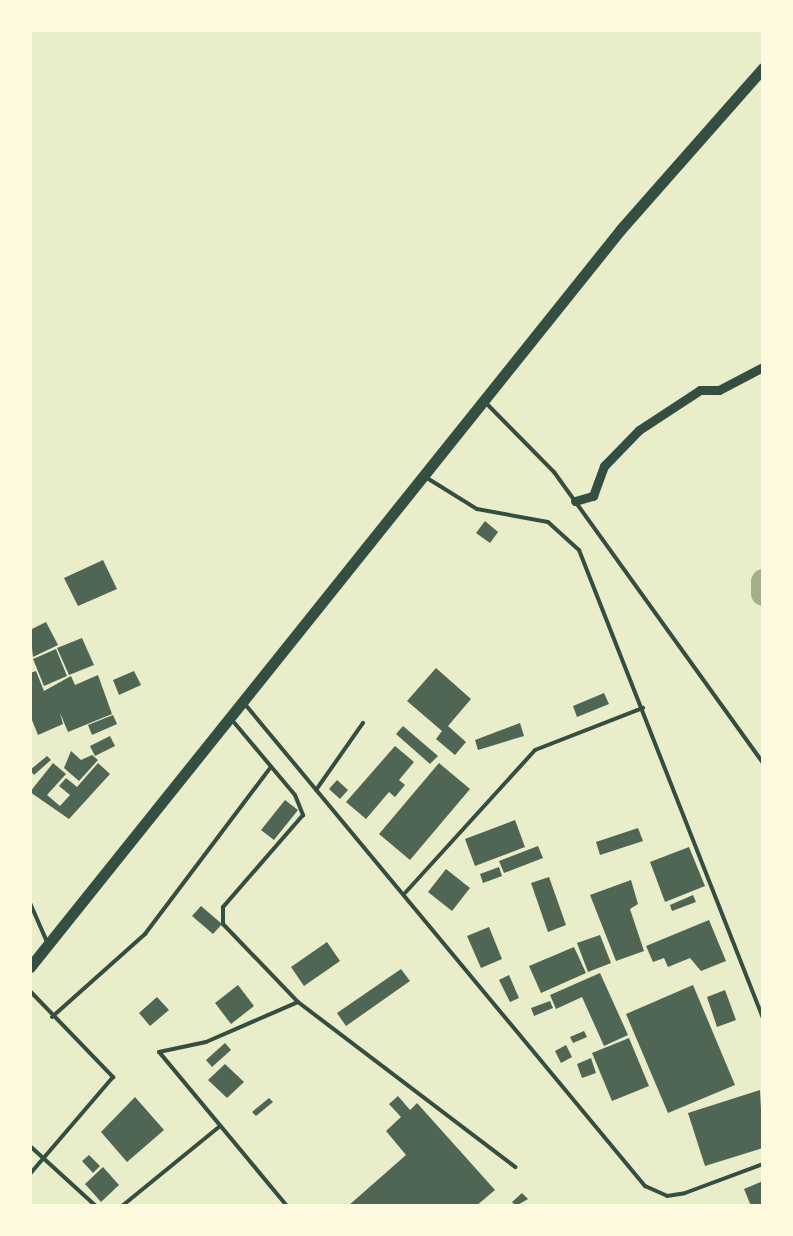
<!DOCTYPE html>
<style>
body{margin:0}
#map{position:relative;width:793px;height:1236px;overflow:hidden;background:#e9edc9;font-family:Roboto,sans-serif}
div>[style]{position:absolute}
[style*='--x']{left:calc(var(--x)*1px);top:calc(var(--y)*1px);width:calc(var(--w)*1px);rotate:calc(var(--a)*1deg)}
.river>*{height:25px;margin:-12.5px;padding:0 12.5px;transform-origin:12.5px;border-radius:12.5px;background:#a3b18a}
.building>*{inset:0;background:#4f6655}
.service>*{height:4px;margin:-2px;padding:0 2px;transform-origin:2px;border-radius:2px;background:#344e41}
.minor>*{height:9px;margin:-4.5px;padding:0 4.5px;transform-origin:4.5px;border-radius:4.5px;background:#344e41}
.secondary>*{height:11px;margin:-5.5px;padding:0 5.5px;transform-origin:5.5px;border-radius:5.5px;background:#344e41}
span{translate:-50% -50%;white-space:nowrap;text-align:center;line-height:1.15;-webkit-text-stroke:10px #fefae0;paint-order:stroke}
.frame{position:absolute;inset:0;border:32px solid #fefae0;pointer-events:none}
</style>
<div id="map">
<div class="river">
<div style="--x:763;--y:581;--w:12;--a:90"></div>
</div>
<div class="building">
<div style="clip-path:polygon(485px 521px,498px 532px,490px 543px,476px 533px)"></div>
<div style="clip-path:polygon(103px 560px,117px 589px,78px 606px,64px 578px)"></div>
<div style="clip-path:polygon(46px 622px,58px 645px,33px 657px,30px 630px)"></div>
<div style="clip-path:polygon(82px 638px,94px 665px,69px 675px,57px 648px)"></div>
<div style="clip-path:polygon(56px 649px,67px 676px,44px 686px,33px 659px)"></div>
<div style="clip-path:polygon(436px 668px,471px 699px,448px 726px,466px 742px,455px 755px,436px 739px,442px 731px,407px 701px)"></div>
<div style="clip-path:polygon(36px 671px,44px 691px,71px 676px,75px 685px,98px 675px,112px 714px,68px 732px,60px 713px,63px 724px,38px 735px,30px 715px,30px 673px)"></div>
<div style="clip-path:polygon(134px 671px,141px 685px,119px 695px,113px 680px)"></div>
<div style="clip-path:polygon(604px 693px,609px 704px,577px 717px,573px 706px)"></div>
<div style="clip-path:polygon(113px 715px,117px 724px,92px 735px,88px 725px)"></div>
<div style="clip-path:polygon(520px 723px,524px 736px,478px 750px,475px 740px)"></div>
<div style="clip-path:polygon(403px 726px,438px 756px,430px 764px,396px 734px)"></div>
<div style="clip-path:polygon(110px 736px,115px 746px,95px 756px,90px 746px)"></div>
<div style="clip-path:polygon(395px 746px,414px 762px,399px 780px,405px 785px,395px 797px,389px 792px,366px 819px,346px 802px)"></div>
<div style="clip-path:polygon(71px 751px,81px 760px,92px 755px,98px 760px,79px 781px,64px 768px)"></div>
<div style="clip-path:polygon(47px 756px,51px 760px,34px 775px,30px 770px)"></div>
<div style="clip-path:polygon(53px 763px,66px 774px,47px 795px,60px 806px,70px 795px,59px 786px,66px 778px,77px 787px,98px 763px,110px 774px,69px 819px,30px 792px)"></div>
<div style="clip-path:polygon(439px 763px,470px 789px,410px 860px,379px 834px)"></div>
<div style="clip-path:polygon(337px 780px,348px 790px,340px 799px,329px 789px)"></div>
<div style="clip-path:polygon(285px 800px,298px 810px,274px 840px,261px 830px)"></div>
<div style="clip-path:polygon(515px 820px,525px 847px,475px 866px,465px 839px)"></div>
<div style="clip-path:polygon(638px 828px,643px 841px,600px 855px,596px 842px)"></div>
<div style="clip-path:polygon(538px 846px,543px 858px,504px 873px,499px 861px)"></div>
<div style="clip-path:polygon(689px 847px,705px 886px,665px 902px,650px 862px)"></div>
<div style="clip-path:polygon(499px 867px,502px 876px,483px 883px,480px 874px)"></div>
<div style="clip-path:polygon(446px 869px,470px 888px,452px 911px,428px 892px)"></div>
<div style="clip-path:polygon(549px 877px,566px 925px,548px 932px,531px 883px)"></div>
<div style="clip-path:polygon(631px 880px,638px 904px,630px 909px,644px 951px,616px 961px,590px 895px)"></div>
<div style="clip-path:polygon(693px 895px,696px 902px,672px 911px,670px 905px)"></div>
<div style="clip-path:polygon(201px 906px,222px 924px,213px 934px,192px 916px)"></div>
<div style="clip-path:polygon(709px 920px,726px 961px,701px 971px,690px 958px,668px 967px,664px 958px,653px 962px,646px 946px)"></div>
<div style="clip-path:polygon(489px 927px,502px 959px,481px 968px,467px 936px)"></div>
<div style="clip-path:polygon(600px 935px,611px 963px,588px 972px,577px 943px)"></div>
<div style="clip-path:polygon(327px 942px,340px 961px,304px 986px,291px 967px)"></div>
<div style="clip-path:polygon(574px 947px,586px 973px,541px 993px,529px 966px)"></div>
<div style="clip-path:polygon(401px 969px,410px 981px,346px 1026px,337px 1013px)"></div>
<div style="clip-path:polygon(600px 973px,628px 1035px,604px 1046px,582px 997px,556px 1009px,550px 995px)"></div>
<div style="clip-path:polygon(509px 975px,519px 998px,510px 1002px,499px 980px)"></div>
<div style="clip-path:polygon(238px 985px,254px 1006px,231px 1024px,215px 1003px)"></div>
<div style="clip-path:polygon(693px 985px,735px 1085px,668px 1113px,626px 1014px)"></div>
<div style="clip-path:polygon(725px 990px,736px 1020px,717px 1027px,707px 997px)"></div>
<div style="clip-path:polygon(157px 997px,169px 1010px,150px 1026px,139px 1013px)"></div>
<div style="clip-path:polygon(550px 1001px,553px 1008px,534px 1016px,531px 1008px)"></div>
<div style="clip-path:polygon(584px 1031px,587px 1037px,573px 1043px,570px 1037px)"></div>
<div style="clip-path:polygon(629px 1038px,649px 1086px,612px 1101px,592px 1053px)"></div>
<div style="clip-path:polygon(225px 1043px,231px 1050px,212px 1067px,206px 1060px)"></div>
<div style="clip-path:polygon(566px 1045px,572px 1057px,561px 1063px,555px 1051px)"></div>
<div style="clip-path:polygon(591px 1058px,596px 1073px,582px 1078px,577px 1064px)"></div>
<div style="clip-path:polygon(225px 1064px,244px 1082px,227px 1098px,208px 1080px)"></div>
<div style="clip-path:polygon(760px 1090px,763px 1148px,705px 1166px,688px 1113px)"></div>
<div style="clip-path:polygon(398px 1096px,410px 1110px,417px 1103px,495px 1190px,476px 1206px,348px 1206px,406px 1155px,386px 1131px,401px 1117px,389px 1104px)"></div>
<div style="clip-path:polygon(135px 1097px,164px 1130px,127px 1162px,101px 1132px)"></div>
<div style="clip-path:polygon(269px 1098px,273px 1102px,256px 1116px,252px 1112px)"></div>
<div style="clip-path:polygon(89px 1155px,100px 1166px,93px 1173px,82px 1161px)"></div>
<div style="clip-path:polygon(103px 1167px,119px 1185px,101px 1202px,85px 1184px)"></div>
<div style="clip-path:polygon(763px 1181px,763px 1206px,751px 1206px,744px 1189px)"></div>
<div style="clip-path:polygon(522px 1193px,528px 1199px,516px 1206px,512px 1202px)"></div>
</div>
<div class="service">
<div style="--x:486;--y:403;--w:97;--a:45.4"></div>
<div style="--x:554;--y:472;--w:358;--a:54.3"></div>
<div style="--x:427;--y:478;--w:59;--a:31.8"></div>
<div style="--x:477;--y:509;--w:72;--a:10.4"></div>
<div style="--x:548;--y:522;--w:42;--a:42.1"></div>
<div style="--x:579;--y:550;--w:503;--a:68.54"></div>
<div style="--x:244;--y:703;--w:628;--a:50.3"></div>
<div style="--x:645;--y:1186;--w:24;--a:24"></div>
<div style="--x:667;--y:1196;--w:18;--a:-9"></div>
<div style="--x:685;--y:1193;--w:83;--a:-20.4"></div>
<div style="--x:232;--y:720;--w:98;--a:50"></div>
<div style="--x:295;--y:795;--w:22;--a:68"></div>
<div style="--x:303;--y:815;--w:122;--a:131"></div>
<div style="--x:223;--y:907;--w:17;--a:90"></div>
<div style="--x:223;--y:924;--w:108;--a:46.1"></div>
<div style="--x:298;--y:1002;--w:273;--a:37.2"></div>
<div style="--x:316;--y:790;--w:82;--a:-55"></div>
<div style="--x:405;--y:893;--w:193;--a:-47.7"></div>
<div style="--x:535;--y:750;--w:116;--a:-21.3"></div>
<div style="--x:30;--y:903;--w:43;--a:66.4"></div>
<div style="--x:30;--y:991;--w:120;--a:46"></div>
<div style="--x:113;--y:1077;--w:128;--a:130.6"></div>
<div style="--x:52;--y:1017;--w:125;--a:-41.7"></div>
<div style="--x:145;--y:934;--w:209;--a:-53"></div>
<div style="--x:30;--y:1146;--w:89;--a:42.3"></div>
<div style="--x:122;--y:1206;--w:125;--a:-39.2"></div>
<div style="--x:287;--y:1206;--w:200;--a:-129.7"></div>
<div style="--x:159;--y:1052;--w:48;--a:-12"></div>
<div style="--x:206;--y:1042;--w:100;--a:-23.5"></div>
</div>
<div class="minor">
<div style="--x:575;--y:501;--w:19;--a:-16"></div>
<div style="--x:593;--y:496;--w:32;--a:-70"></div>
<div style="--x:604;--y:466;--w:50;--a:-45.8"></div>
<div style="--x:639;--y:430;--w:73;--a:-33.3"></div>
<div style="--x:700;--y:390;--w:19;--a:0"></div>
<div style="--x:719;--y:390;--w:50;--a:-27.6"></div>
</div>
<div class="secondary">
<div style="--x:30;--y:967;--w:945;--a:-51.31"></div>
<div style="--x:621;--y:229;--w:215;--a:-48.6"></div>
</div>
<div class="frame"></div>
</div>
